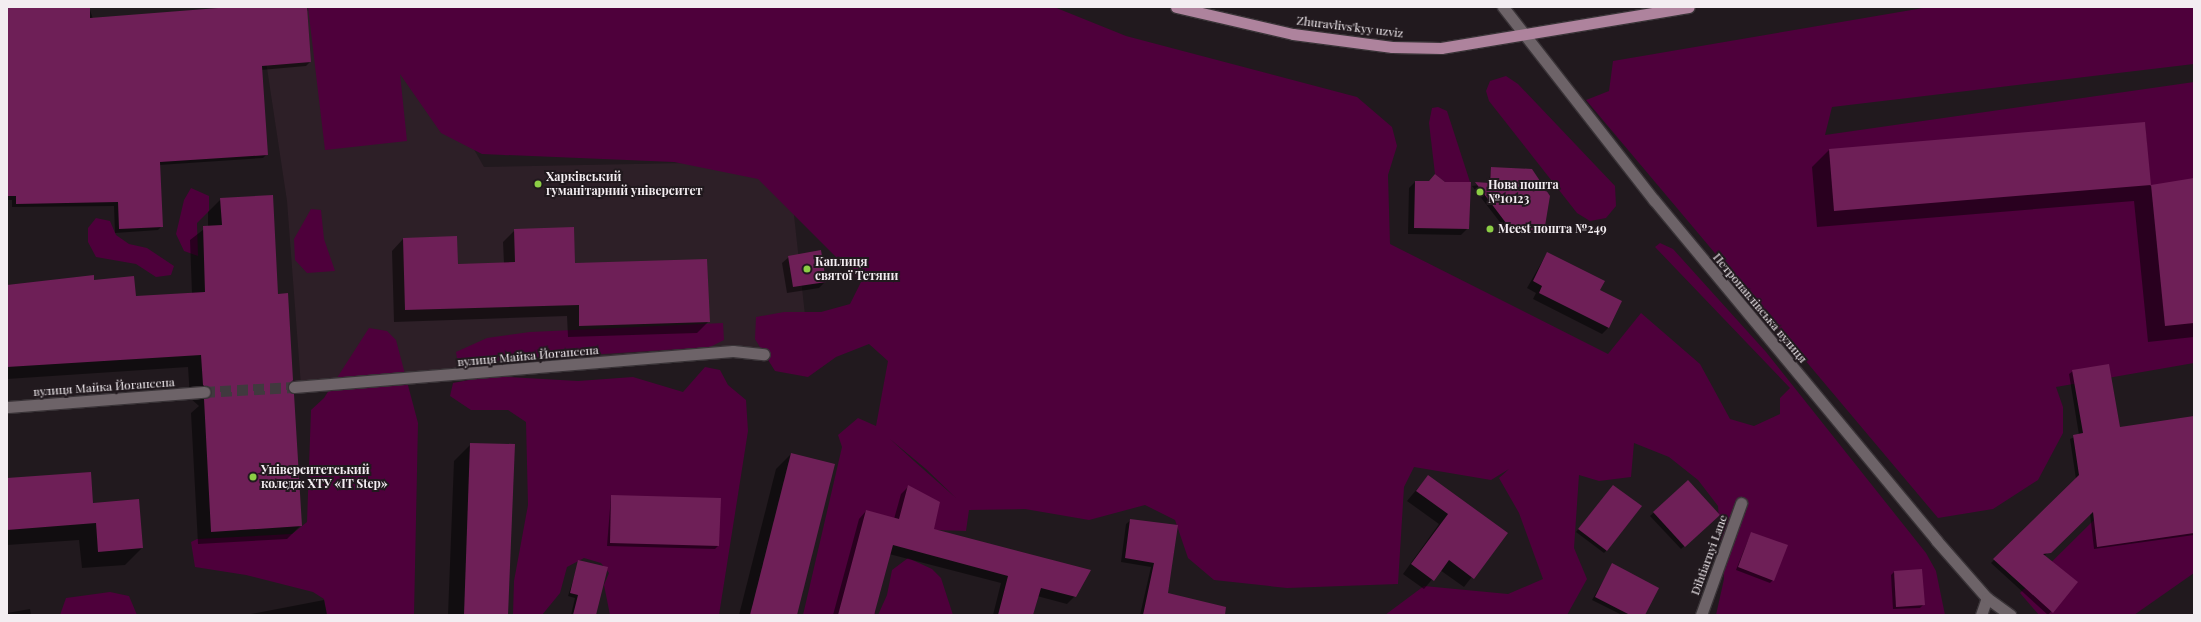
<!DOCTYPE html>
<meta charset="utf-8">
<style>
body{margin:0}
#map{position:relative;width:2201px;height:622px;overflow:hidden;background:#21191e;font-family:"Playfair Display",serif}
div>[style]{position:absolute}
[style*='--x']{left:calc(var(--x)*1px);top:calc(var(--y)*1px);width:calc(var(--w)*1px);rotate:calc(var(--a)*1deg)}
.built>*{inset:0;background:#2d1f27}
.green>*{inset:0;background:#4e003b}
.shadow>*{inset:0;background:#0007}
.building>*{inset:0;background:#6e1f57}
.minor-tunnel>*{height:11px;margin-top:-5.5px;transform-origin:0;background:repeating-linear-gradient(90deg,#40393e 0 11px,transparent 0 16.5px)}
.roads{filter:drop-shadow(1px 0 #393337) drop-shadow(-1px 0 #393337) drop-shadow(0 1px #393337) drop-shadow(0 -1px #393337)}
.minor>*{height:11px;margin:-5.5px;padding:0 5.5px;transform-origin:5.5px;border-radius:5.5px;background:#6d6368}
.tertiary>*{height:11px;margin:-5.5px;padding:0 5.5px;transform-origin:5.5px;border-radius:5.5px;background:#6d6368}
.primary>*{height:11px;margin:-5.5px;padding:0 5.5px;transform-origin:5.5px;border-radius:5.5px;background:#ae839d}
.dots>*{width:11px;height:11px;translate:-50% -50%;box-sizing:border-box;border:2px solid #21191e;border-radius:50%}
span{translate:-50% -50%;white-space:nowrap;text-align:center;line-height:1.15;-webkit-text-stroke:4px #21191e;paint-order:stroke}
.street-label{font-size:12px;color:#f3edf1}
.poi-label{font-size:12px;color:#f3edf1;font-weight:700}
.left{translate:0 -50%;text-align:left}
.frame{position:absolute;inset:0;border:8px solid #f3edf1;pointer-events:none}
</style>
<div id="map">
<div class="built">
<div style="clip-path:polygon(345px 7px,393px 7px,484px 167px,788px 161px,805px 315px,802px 346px,301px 386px,287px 201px,259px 15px)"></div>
</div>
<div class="green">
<div style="clip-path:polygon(evenodd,308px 7px,1054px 7px,1126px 36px,1357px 97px,1392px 127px,1397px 146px,1388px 175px,1390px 244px,1608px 354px,1641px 313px,1700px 364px,1730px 419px,1754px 426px,1780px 414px,1780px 398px,1790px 388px,1655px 247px,1660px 243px,1673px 249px,1766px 352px,1926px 553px,1936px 571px,1945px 615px,1716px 615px,1724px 579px,1718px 506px,1698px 480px,1669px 457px,1634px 443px,1631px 477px,1599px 481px,1579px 475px,1574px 548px,1587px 579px,1567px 615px,1385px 615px,1424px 586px,1508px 594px,1543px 579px,1519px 513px,1499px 478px,1509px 469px,1491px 480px,1414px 467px,1404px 487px,1398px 584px,1287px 588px,1214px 580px,1188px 558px,1175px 520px,1145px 505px,1089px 520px,1025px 509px,969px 510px,966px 531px,902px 529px,874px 549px,875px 615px,803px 615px,842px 447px,838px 435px,858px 418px,876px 426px,888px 361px,869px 344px,836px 357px,808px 377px,775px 371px,755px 339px,756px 317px,784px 312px,821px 312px,850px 304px,861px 282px,758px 179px,674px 162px,482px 154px,441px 133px,400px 74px,407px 141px,325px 150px,308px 7px,890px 439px,926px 469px,956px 498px,914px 461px,890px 439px)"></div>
<div style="clip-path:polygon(1929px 7px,2194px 7px,2194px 64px,1832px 107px,1825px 135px,2194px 82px,2194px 363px,2056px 387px,2063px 407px,2063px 433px,2038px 480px,1993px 509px,1938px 518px,1586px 100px,1609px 91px,1613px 61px)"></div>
<div style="clip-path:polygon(1506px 76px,1518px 84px,1615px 186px,1616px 206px,1606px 218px,1590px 221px,1577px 213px,1489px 101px,1486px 91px,1490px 81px)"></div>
<div style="clip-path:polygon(1438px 107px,1447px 111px,1470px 182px,1445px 182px,1435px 174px,1429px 123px,1432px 108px)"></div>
<div style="clip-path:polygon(191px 188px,209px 196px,209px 211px,197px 223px,198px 256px,184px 251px,176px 234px,184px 200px)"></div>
<div style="clip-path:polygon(311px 209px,321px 210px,324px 239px,335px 271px,307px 273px,295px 260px,294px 239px)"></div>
<div style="clip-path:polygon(96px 218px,110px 221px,116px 235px,129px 244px,147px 248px,174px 266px,171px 275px,156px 277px,136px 264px,96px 257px,88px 242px,88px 228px)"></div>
<div style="clip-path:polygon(723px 323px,724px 340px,710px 347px,465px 363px,457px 358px,456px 352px,487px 338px,530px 332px)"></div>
<div style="clip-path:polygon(369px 328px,387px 331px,396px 340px,418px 423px,414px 615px,327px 615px,324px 599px,313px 592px,246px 575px,195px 567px,191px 542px,197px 539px,292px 534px,307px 522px,311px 410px,324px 398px)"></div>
<div style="clip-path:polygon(705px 367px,720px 370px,728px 385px,746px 400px,748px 431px,719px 615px,610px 615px,604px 585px,609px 573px,601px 563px,584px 558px,567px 567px,560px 593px,542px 615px,513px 615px,514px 581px,528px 505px,526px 422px,508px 410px,471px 410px,450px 396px,453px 383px,490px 376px,578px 381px,633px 377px,683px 392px)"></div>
<div style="clip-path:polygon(2194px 504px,2194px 573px,2134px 615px,2039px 615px,2020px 593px,2097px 517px)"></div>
<div style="clip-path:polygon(908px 558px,932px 569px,941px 578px,953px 615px,878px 615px,887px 595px,892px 570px)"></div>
<div style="clip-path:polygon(110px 592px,129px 596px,137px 615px,60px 615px,66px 598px)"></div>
</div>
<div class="shadow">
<div style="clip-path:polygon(7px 7px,89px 7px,93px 19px,240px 7px,306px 7px,310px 62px,306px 66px,261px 70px,267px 154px,263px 158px,159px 165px,162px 226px,158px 230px,115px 233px,114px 206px,12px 207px,12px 200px,7px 200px)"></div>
<div style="clip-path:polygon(2145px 123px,2150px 186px,2194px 179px,2194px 337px,2148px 342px,2134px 201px,1817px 227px,1812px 167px,1829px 150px)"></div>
<div style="clip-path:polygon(1492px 168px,1543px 231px,1540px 234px,1506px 230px,1472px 186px,1488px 184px)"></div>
<div style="clip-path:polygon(1415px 182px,1468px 228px,1461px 235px,1408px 234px,1409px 188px)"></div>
<div style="clip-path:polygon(221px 199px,277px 295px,300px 526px,287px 539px,198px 544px,191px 413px,199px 406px,190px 398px,188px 367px,7px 379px,7px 286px,93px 276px,93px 281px,135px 297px,192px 294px,190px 240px,208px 226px,208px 212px)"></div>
<div style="clip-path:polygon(515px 230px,574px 264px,708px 322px,697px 333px,568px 337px,567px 316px,394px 322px,392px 251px,403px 239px,457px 265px,504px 264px,503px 242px)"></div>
<div style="clip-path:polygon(1547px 253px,1599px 291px,1608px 328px,1602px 334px,1533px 299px,1536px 293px,1527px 288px)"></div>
<div style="clip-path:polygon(789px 257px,825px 282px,819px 288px,787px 293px,782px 263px)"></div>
<div style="clip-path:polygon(2073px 371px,2119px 429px,2194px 417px,2194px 535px,2094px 549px,2090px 514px,2044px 556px,2077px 582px,2048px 615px,1991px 563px,2076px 479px,2070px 439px,2079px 435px,2069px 374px)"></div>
<div style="clip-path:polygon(471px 444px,507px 615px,448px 615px,454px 461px)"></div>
<div style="clip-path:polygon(791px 454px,796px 615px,739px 615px,776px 469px)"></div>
<div style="clip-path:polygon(1428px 476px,1506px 533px,1464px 587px,1440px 570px,1424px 589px,1403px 574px,1439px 524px,1407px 501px)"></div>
<div style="clip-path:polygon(7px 479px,92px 504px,142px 548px,125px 565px,82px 568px,79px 540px,7px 545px)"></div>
<div style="clip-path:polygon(1688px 481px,1719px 515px,1681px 549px,1650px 516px)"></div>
<div style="clip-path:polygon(908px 487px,932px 529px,1075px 596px,1067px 604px,1037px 596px,1032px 615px,993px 615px,1001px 583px,889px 554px,873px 615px,833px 615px,859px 519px,866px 511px,894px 519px,901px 494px)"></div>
<div style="clip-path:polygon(1610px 490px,1607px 550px,1604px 553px,1576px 532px)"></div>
<div style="clip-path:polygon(611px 496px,718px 546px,715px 549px,607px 546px)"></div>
<div style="clip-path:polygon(1131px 520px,1177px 526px,1167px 594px,1192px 615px,1140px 615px,1151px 567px,1121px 562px,1126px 524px)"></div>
<div style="clip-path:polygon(1751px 533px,1773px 580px,1770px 583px,1736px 570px)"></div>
<div style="clip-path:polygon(579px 562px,595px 615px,571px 615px,575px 598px,568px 596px)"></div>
<div style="clip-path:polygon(1613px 564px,1644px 615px,1622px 615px,1592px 600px)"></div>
<div style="clip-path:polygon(1894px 572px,1924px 604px,1920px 608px,1893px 609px,1891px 575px)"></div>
<div style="clip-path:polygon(324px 600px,327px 615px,246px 615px)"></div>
<div style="clip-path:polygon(30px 609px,31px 615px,7px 615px,7px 613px)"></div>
</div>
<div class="building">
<div style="clip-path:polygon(7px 7px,90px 7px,90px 18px,231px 7px,307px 7px,311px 62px,262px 66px,268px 155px,160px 162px,163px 227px,119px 229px,118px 202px,16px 204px,16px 196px,7px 196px)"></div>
<div style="clip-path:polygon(2145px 122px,2151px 185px,1834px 211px,1829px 149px)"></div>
<div style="clip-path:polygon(1491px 167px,1532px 169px,1550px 196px,1544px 232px,1509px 227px,1475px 182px,1490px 183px)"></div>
<div style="clip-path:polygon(1435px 174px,1445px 182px,1471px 182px,1469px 229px,1414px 228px,1415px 181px,1429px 181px)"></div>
<div style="clip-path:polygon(2194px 178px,2194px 323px,2165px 326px,2151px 185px)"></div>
<div style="clip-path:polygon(273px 195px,278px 294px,288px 293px,293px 380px,287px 387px,294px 394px,302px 526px,211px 532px,204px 399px,211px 392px,203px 385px,201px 355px,7px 367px,7px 285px,94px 275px,94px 280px,134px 276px,136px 296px,205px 292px,203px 226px,222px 225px,220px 198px)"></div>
<div style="clip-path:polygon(574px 227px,575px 263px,707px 259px,710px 322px,579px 326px,579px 305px,405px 310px,403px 238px,457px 236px,458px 264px,515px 262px,514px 229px)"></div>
<div style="clip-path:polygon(821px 250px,826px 282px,793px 287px,788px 256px)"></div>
<div style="clip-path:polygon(1547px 252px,1605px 281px,1600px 290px,1622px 301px,1609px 328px,1539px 293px,1542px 286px,1533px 281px)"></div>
<div style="clip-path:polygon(2109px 364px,2120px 427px,2194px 416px,2194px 533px,2097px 547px,2093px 512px,2051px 553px,2043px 554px,2078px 582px,2053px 613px,1993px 559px,2079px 475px,2073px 435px,2083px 433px,2072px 370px)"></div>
<div style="clip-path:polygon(470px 443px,515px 444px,508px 615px,464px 615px)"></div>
<div style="clip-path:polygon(791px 453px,835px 464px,797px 615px,750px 615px)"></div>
<div style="clip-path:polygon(91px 472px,93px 503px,139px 499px,143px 548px,98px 552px,96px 523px,7px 530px,7px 478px)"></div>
<div style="clip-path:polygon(1428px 475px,1508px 533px,1474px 579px,1449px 560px,1434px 581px,1411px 564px,1448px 514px,1416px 491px)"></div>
<div style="clip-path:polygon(1688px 480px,1720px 515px,1685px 547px,1653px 512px)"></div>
<div style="clip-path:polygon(908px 485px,940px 502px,934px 529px,1091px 570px,1076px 597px,1041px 588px,1033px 615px,998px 615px,1008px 576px,893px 545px,874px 615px,838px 615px,866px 510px,899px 519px)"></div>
<div style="clip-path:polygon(1613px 485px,1642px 506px,1607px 551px,1578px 529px)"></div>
<div style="clip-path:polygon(611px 495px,721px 498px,719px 546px,610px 543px)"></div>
<div style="clip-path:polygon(1130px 519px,1178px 525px,1168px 593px,1226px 607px,1225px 615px,1143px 615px,1154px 563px,1125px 558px)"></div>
<div style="clip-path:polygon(1751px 532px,1788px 545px,1774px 581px,1738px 567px)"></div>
<div style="clip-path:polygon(578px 560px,608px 567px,596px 615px,573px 615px,578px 595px,570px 593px)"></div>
<div style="clip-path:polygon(1612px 563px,1659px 588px,1645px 615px,1630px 615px,1595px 597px)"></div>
<div style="clip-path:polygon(1922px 569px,1925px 605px,1896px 607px,1894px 571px)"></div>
</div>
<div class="minor-tunnel">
<div style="--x:204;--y:392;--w:90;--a:-3.2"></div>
</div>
<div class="roads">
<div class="minor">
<div style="--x:294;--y:387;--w:440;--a:-4.7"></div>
<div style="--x:733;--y:351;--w:31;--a:6"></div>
<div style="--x:7;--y:407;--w:198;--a:-4.4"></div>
<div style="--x:1701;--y:615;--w:119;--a:-70.3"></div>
<div style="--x:1981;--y:615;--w:18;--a:-71"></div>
</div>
<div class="tertiary">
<div style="--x:1503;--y:7;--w:245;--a:52"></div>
<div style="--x:1654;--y:200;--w:442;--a:50.3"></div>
<div style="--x:1936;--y:540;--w:77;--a:48.7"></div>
<div style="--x:1987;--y:598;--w:29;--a:36"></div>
</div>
<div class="primary">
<div style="--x:1176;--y:7;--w:120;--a:13"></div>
<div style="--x:1293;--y:34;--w:100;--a:7.5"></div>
<div style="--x:1392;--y:47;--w:49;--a:1.2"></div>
<div style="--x:1441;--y:48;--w:251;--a:-9.4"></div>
</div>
</div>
<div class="dots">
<div style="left:538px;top:184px;background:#8cce45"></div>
<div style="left:1480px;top:192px;background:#8cce45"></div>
<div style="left:1490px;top:229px;background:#8cce45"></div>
<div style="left:807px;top:269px;background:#8cce45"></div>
<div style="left:253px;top:477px;background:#8cce45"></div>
</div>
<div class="street-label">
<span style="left:1350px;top:27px;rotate:7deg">Zhuravlivs'kyy uzviz</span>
<span style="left:1760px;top:308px;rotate:50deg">Петропавлівська вулиця</span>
<span style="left:528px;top:356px;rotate:-5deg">вулиця Майка Йогансена</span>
<span style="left:104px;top:387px;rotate:-4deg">вулиця Майка Йогансена</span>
<span style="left:1709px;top:555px;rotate:-70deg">Dihtiarnyi Lane</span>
</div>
<div class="poi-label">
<span class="left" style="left:546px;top:184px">Харківський<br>гуманітарний університет</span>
<span class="left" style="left:1488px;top:192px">Нова пошта<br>№10123</span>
<span class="left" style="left:1498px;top:229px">Meest пошта №249</span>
<span class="left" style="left:815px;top:269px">Каплиця<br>святої Тетяни</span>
<span class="left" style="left:261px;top:477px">Університетський<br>коледж ХТУ «IT Step»</span>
</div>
<div class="frame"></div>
</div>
